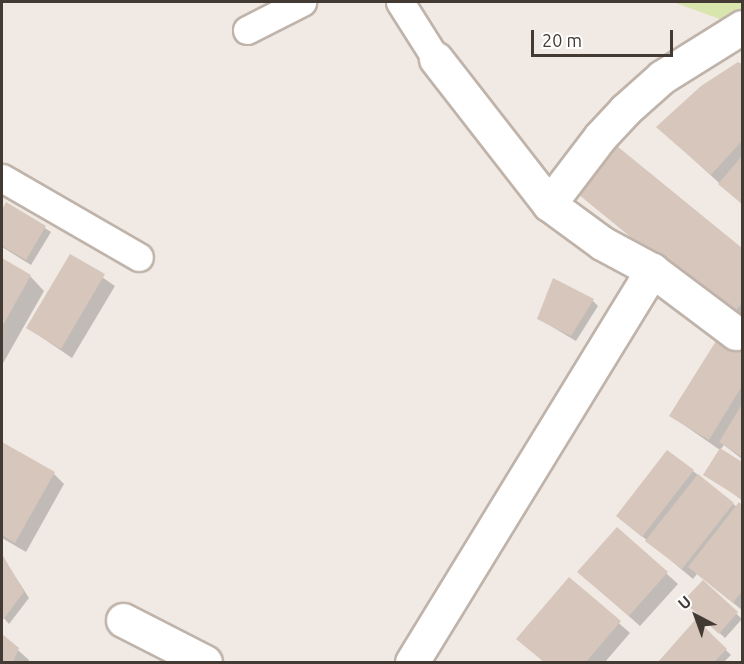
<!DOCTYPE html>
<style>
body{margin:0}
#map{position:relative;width:744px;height:664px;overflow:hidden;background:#f1eae4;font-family:Ubuntu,sans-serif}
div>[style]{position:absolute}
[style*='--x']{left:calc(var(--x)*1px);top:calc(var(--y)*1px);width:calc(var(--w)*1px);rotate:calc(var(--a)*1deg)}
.green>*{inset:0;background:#d8e5ad}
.shadow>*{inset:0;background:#0003}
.building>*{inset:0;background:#d6c6bc}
.roads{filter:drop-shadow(2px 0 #bfb3aa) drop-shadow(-2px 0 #bfb3aa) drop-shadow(0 2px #bfb3aa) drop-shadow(0 -2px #bfb3aa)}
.lane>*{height:27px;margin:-13.5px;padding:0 13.5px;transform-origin:13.5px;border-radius:13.5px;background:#fff}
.street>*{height:33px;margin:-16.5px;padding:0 16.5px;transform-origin:16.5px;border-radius:16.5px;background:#fff}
span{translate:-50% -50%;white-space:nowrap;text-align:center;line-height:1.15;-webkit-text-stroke:4.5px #fff;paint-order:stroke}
.frame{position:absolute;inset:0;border:3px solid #433a34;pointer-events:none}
.north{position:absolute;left:666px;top:586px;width:60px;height:60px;-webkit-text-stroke:4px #fff;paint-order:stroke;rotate:319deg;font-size:16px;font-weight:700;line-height:24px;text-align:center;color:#433a34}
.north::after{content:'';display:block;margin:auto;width:21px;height:27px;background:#433a34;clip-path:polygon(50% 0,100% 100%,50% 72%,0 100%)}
.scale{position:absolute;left:531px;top:30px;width:142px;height:27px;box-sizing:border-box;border:3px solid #433a34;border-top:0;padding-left:8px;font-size:18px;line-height:21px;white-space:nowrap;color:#433a34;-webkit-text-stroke:4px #fff;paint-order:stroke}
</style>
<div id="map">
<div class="green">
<div style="clip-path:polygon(673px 2px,742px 2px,742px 27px)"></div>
</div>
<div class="shadow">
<div style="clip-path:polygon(738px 63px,742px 66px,742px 204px,669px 137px)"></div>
<div style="clip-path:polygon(612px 144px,742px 250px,742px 329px,575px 190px)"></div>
<div style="clip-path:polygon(7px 204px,51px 232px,31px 265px,2px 247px,2px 213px)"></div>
<div style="clip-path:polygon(71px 256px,115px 286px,72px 358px,28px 328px)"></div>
<div style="clip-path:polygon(2px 260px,30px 276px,44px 291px,2px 365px)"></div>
<div style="clip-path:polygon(593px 301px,598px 306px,576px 341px,539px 319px)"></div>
<div style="clip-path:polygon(742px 348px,742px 459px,724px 445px,720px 450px,742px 464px,742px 500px,705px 474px,720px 450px,671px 416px)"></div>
<div style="clip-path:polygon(2px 443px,54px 474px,64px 484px,26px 552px,2px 538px)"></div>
<div style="clip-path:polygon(693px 471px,737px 507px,742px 507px,742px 610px,697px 574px,693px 579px,618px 516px)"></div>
<div style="clip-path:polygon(617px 529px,678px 584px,640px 626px,590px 582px)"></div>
<div style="clip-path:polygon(2px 556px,29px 598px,9px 624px,2px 616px)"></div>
<div style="clip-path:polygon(569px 579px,630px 633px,605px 662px,544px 662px,529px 649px)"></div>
<div style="clip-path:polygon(703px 583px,742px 619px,725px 638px,691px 607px)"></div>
<div style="clip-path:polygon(696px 622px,731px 655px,724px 662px,660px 662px)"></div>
<div style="clip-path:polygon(2px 636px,29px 660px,28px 662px,2px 662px)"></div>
</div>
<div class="building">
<div style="clip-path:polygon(738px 62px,742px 64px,742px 141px,711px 175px,656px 127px,701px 86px)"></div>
<div style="clip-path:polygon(612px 142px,742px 248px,742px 303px,730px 318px,573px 190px)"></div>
<div style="clip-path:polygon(742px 156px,742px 204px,718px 184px)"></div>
<div style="clip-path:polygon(6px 202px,46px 226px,26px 260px,2px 246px,2px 210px)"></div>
<div style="clip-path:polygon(70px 254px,105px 274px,61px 349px,26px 328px)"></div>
<div style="clip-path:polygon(2px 258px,31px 275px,2px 327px)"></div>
<div style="clip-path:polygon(553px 278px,594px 299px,571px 336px,537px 319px)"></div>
<div style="clip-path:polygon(721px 333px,742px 346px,742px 386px,709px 440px,669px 416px)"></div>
<div style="clip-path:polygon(742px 404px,742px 457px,719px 442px)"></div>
<div style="clip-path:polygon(2px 442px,55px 472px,15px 543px,2px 535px)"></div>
<div style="clip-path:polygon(720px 448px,742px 462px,742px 499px,703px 475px)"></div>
<div style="clip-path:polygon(667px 450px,694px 470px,642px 537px,616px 516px)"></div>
<div style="clip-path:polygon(698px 474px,734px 503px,682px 569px,645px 541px)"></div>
<div style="clip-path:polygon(739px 502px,742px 505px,742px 591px,733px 603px,688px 567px)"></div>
<div style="clip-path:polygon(617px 527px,668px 572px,629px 616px,577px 572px)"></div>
<div style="clip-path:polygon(2px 554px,24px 592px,2px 621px)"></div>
<div style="clip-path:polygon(569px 577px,621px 621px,586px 662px,544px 662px,516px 639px)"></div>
<div style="clip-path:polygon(703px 580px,738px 612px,719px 634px,683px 601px)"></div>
<div style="clip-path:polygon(696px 619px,727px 649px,714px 662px,658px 662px)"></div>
<div style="clip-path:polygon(2px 634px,19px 648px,13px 662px,2px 662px)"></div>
</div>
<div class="roads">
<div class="lane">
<div style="--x:400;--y:2;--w:67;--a:57.7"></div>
<div style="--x:247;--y:30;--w:62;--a:-27"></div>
<div style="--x:2;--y:178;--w:158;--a:30"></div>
</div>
<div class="street">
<div style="--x:549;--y:204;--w:84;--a:-52.7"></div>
<div style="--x:600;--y:137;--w:37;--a:-47"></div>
<div style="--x:625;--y:110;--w:50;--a:-41.7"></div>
<div style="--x:662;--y:77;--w:94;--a:-32"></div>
<div style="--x:652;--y:270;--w:105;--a:36.9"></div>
<div style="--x:123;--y:620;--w:92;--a:27.1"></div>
<div style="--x:412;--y:662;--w:460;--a:-58.5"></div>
<div style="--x:652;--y:270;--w:57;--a:-151.6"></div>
<div style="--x:602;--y:243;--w:66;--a:-143.7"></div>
<div style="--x:549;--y:204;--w:184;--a:-127.9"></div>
</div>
</div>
<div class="frame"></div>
<div class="north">U</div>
<div class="scale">20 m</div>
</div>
